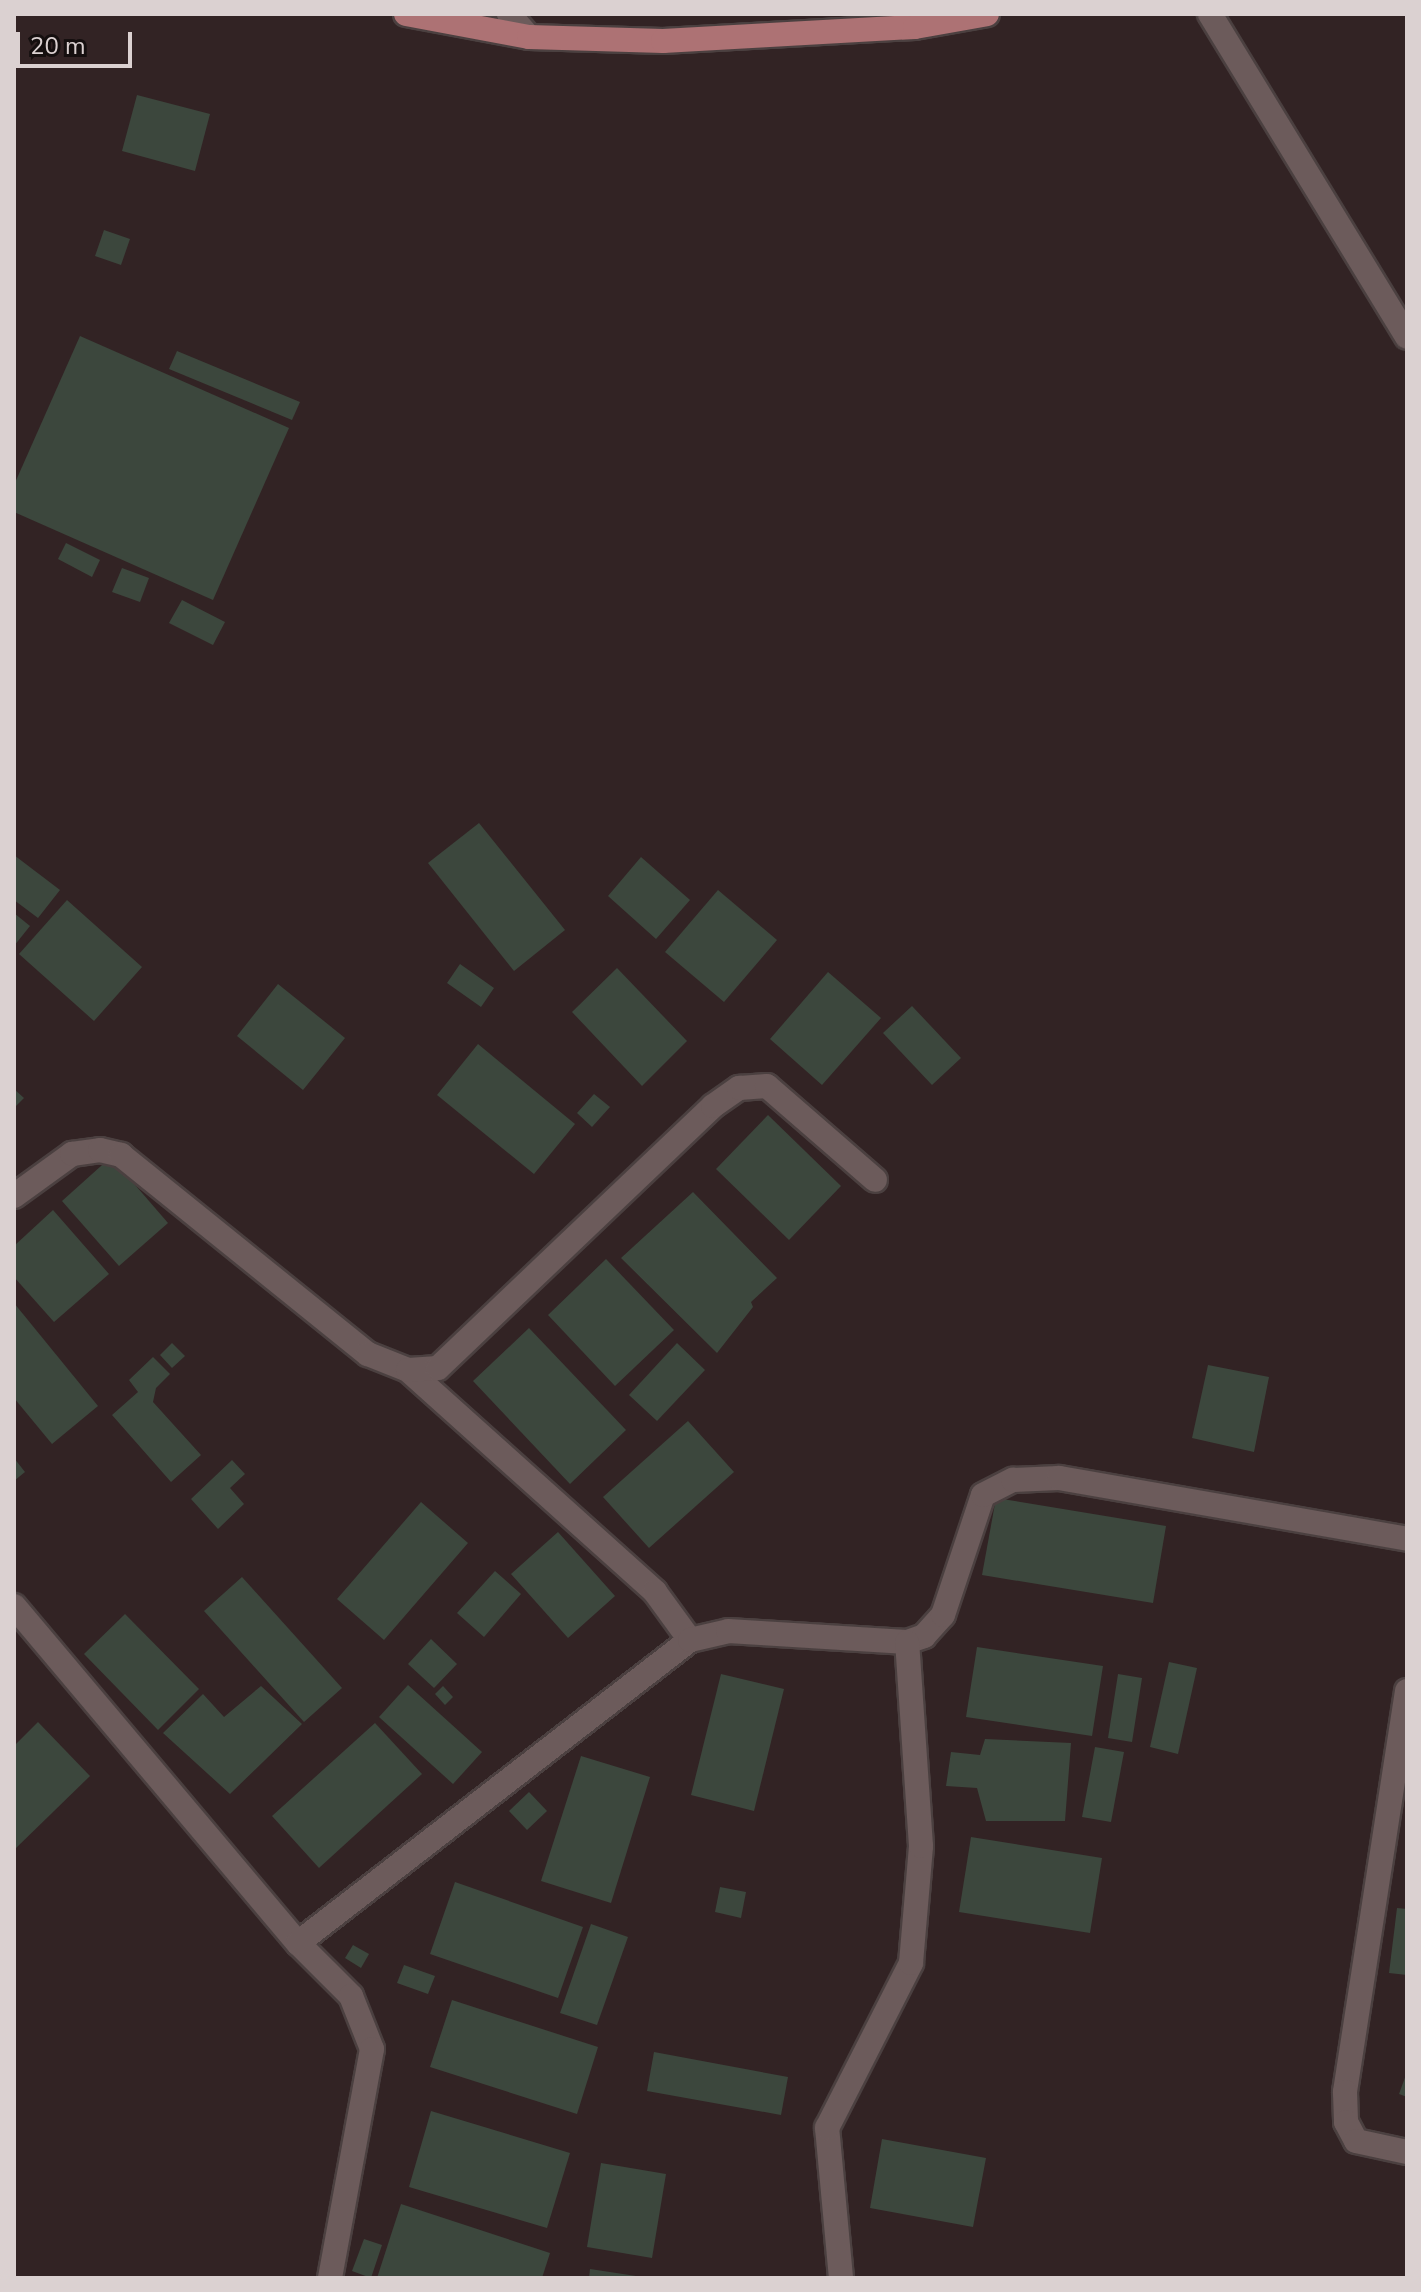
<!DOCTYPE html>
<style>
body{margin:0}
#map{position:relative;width:1421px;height:2292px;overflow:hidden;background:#322324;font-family:"Nunito Sans",sans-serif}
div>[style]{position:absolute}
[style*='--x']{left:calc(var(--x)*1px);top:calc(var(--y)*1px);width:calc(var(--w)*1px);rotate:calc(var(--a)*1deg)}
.building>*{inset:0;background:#3c473d}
.roads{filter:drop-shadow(2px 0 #4b4040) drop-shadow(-2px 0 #4b4040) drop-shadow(0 2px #4b4040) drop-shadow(0 -2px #4b4040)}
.minor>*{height:24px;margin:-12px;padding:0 12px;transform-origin:12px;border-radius:12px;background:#6c5b5b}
.major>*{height:24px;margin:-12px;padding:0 12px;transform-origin:12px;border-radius:12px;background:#ad7274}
span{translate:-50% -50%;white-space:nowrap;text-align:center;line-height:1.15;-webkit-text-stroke:7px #150f0f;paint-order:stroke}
.frame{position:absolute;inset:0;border:16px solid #dbd1d1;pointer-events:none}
.scale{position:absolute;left:16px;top:32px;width:116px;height:36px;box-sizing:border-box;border:4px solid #dbd1d1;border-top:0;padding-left:10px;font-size:24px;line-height:28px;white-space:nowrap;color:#dbd1d1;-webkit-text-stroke:6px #150f0f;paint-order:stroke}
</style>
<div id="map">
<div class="building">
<div style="clip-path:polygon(137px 95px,210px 114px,195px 171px,122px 151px)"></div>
<div style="clip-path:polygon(104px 230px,130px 239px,121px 265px,95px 256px)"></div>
<div style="clip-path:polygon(80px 336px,289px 428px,213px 600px,14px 512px,14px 485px)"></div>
<div style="clip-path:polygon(177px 351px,300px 402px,292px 420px,169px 369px)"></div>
<div style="clip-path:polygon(66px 543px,100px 560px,92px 577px,58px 559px)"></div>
<div style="clip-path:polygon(122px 568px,149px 578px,140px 602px,112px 592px)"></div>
<div style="clip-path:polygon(182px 600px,225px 622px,213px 645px,169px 623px)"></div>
<div style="clip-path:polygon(479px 823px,565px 930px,514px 971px,428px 863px)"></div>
<div style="clip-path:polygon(14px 855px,60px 890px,38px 918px,14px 900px)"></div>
<div style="clip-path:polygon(641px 857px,690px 900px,656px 939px,608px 896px)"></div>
<div style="clip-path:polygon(718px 890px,777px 940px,724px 1002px,665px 952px)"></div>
<div style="clip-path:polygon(67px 900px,142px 967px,94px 1021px,19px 954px)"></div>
<div style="clip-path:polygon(14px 913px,30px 926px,14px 946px)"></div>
<div style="clip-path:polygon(460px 964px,494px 988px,481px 1007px,447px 983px)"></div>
<div style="clip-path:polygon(617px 968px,687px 1041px,642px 1086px,572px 1012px)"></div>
<div style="clip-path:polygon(828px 972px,881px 1018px,822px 1085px,770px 1039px)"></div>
<div style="clip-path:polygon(278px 984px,345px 1038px,303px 1090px,237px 1036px)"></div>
<div style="clip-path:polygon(912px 1006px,961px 1058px,932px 1085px,883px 1033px)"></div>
<div style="clip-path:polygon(478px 1044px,575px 1124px,534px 1174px,437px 1095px)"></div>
<div style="clip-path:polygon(14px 1089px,24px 1098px,14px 1108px)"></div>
<div style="clip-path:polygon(594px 1094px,610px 1107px,592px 1127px,577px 1113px)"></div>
<div style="clip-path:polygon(768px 1115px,841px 1186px,789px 1240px,716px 1169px)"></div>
<div style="clip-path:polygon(111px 1157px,168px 1223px,119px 1266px,62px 1201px)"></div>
<div style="clip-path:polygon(693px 1192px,777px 1278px,751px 1302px,753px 1307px,717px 1353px,621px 1258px)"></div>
<div style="clip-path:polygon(53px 1210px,109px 1274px,54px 1322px,14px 1277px,14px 1246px)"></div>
<div style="clip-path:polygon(606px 1259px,674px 1330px,615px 1386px,548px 1315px)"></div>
<div style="clip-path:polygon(14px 1303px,98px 1406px,52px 1444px,14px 1398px)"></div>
<div style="clip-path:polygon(529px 1328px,626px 1430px,570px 1484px,473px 1381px)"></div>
<div style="clip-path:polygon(172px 1343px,185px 1356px,172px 1368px,160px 1355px)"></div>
<div style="clip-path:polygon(677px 1343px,705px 1370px,657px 1421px,629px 1395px)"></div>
<div style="clip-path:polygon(153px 1357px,170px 1374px,156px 1388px,153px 1402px,201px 1455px,171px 1482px,112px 1415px,138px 1392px,129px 1380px)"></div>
<div style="clip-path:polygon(1208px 1365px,1269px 1377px,1254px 1452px,1192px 1438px)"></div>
<div style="clip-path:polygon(688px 1421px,734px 1472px,649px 1548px,603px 1497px)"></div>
<div style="clip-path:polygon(14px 1458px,25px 1472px,14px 1481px)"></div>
<div style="clip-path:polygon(232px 1460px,245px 1474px,230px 1488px,244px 1504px,218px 1529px,191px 1499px)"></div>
<div style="clip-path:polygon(996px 1498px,1166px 1526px,1153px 1603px,982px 1575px)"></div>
<div style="clip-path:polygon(421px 1502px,468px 1543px,384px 1640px,337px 1599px)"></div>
<div style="clip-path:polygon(558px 1532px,615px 1596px,568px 1638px,511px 1574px)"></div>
<div style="clip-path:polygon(495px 1571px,521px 1594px,484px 1637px,457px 1613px)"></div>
<div style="clip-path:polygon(242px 1577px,342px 1688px,304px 1722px,204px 1611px)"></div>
<div style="clip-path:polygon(125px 1614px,199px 1689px,158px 1730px,84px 1654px)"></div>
<div style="clip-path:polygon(431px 1639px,457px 1664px,434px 1688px,408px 1664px)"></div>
<div style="clip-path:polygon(977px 1647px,1103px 1666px,1092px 1736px,966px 1717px)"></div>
<div style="clip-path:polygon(1169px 1662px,1197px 1668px,1178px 1754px,1150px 1747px)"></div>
<div style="clip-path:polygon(721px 1674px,784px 1689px,754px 1811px,691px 1795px)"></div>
<div style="clip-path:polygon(1118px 1674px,1142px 1678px,1132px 1742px,1108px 1738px)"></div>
<div style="clip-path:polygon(408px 1685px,482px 1752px,453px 1784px,379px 1717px)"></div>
<div style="clip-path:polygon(261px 1686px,302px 1724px,230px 1794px,163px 1733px,203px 1694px,224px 1717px)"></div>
<div style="clip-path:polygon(443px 1686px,453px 1697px,445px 1705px,435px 1694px)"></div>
<div style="clip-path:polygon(38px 1722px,90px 1776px,14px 1850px,14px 1746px)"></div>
<div style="clip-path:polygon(375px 1723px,422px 1774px,319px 1868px,272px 1816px)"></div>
<div style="clip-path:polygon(985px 1739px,1071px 1743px,1065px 1821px,986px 1821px,977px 1788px,946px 1786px,951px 1752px,980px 1755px)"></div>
<div style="clip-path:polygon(1095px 1747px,1124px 1752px,1111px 1822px,1082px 1817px)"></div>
<div style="clip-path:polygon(581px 1756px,650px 1777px,611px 1903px,541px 1881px)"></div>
<div style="clip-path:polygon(529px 1792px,547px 1811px,527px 1830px,509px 1811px)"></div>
<div style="clip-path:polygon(971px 1837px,1102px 1858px,1090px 1933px,959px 1912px)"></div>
<div style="clip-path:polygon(455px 1882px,583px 1927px,558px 1998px,430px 1954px)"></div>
<div style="clip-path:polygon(720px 1887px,746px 1892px,741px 1918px,715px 1912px)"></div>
<div style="clip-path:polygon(1397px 1908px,1407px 1909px,1407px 1975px,1389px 1973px)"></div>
<div style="clip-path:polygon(591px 1924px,628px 1937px,597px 2025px,560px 2013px)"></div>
<div style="clip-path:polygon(353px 1945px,369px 1954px,361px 1968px,345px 1958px)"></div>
<div style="clip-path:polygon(404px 1965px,435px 1976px,428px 1994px,397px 1983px)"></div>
<div style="clip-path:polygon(452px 2000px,598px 2047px,577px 2114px,430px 2067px)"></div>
<div style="clip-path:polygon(654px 2052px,788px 2077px,781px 2115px,647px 2091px)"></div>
<div style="clip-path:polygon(1407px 2072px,1407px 2097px,1399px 2094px)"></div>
<div style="clip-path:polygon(431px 2111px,570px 2153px,547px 2228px,409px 2187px)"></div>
<div style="clip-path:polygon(882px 2139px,986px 2158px,973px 2227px,870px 2208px)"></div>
<div style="clip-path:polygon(601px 2163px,666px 2174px,652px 2258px,587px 2247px)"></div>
<div style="clip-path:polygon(401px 2204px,550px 2253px,542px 2278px,377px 2278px)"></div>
<div style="clip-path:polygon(364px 2239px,382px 2245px,371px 2278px,352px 2271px)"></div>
<div style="clip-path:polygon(590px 2269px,636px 2276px,636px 2278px,589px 2278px)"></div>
</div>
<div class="roads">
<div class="minor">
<div style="--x:509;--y:14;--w:30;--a:49"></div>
<div style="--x:1210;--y:14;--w:378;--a:58.6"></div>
<div style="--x:14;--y:1196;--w:72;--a:-35.9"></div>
<div style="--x:72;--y:1154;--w:28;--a:-8"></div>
<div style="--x:100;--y:1150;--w:22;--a:13"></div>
<div style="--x:121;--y:1155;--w:317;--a:38.9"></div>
<div style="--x:368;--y:1354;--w:43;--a:21.8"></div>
<div style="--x:408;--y:1370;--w:332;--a:41.9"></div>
<div style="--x:655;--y:1592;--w:59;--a:53.9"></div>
<div style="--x:408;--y:1370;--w:30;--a:-4"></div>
<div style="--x:438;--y:1368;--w:380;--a:-43.6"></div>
<div style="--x:713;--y:1106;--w:32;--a:-35"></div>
<div style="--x:739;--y:1088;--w:28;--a:-4"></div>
<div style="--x:767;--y:1086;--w:143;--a:41"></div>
<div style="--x:14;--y:1606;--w:441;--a:49.9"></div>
<div style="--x:298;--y:1943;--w:75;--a:45"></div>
<div style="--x:351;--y:1996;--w:57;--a:68.4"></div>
<div style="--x:372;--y:2049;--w:233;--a:100.4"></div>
<div style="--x:1407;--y:1691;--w:406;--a:98.8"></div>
<div style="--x:1345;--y:2092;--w:30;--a:88"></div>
<div style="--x:1346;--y:2122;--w:21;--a:62"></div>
<div style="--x:1356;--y:2141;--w:52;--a:12.2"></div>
<div style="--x:298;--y:1943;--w:495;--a:-37.7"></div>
<div style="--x:690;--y:1640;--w:39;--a:-13"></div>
<div style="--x:728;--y:1631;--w:179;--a:3.5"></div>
<div style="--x:907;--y:1642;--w:18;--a:-19"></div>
<div style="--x:924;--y:1636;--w:28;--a:-48"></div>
<div style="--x:943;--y:1615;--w:126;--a:-71.6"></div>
<div style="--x:983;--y:1495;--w:34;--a:-27"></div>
<div style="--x:1013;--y:1480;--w:46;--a:-2.5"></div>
<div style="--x:1059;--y:1478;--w:353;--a:9.9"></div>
<div style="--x:841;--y:2278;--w:151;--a:-95.3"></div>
<div style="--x:827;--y:2128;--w:185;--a:-63"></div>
<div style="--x:911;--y:1963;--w:117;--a:-85.1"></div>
<div style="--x:921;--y:1846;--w:204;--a:-93.9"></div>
</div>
<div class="major">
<div style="--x:406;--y:14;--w:125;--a:10.6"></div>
<div style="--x:529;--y:37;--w:134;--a:1.7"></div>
<div style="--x:663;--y:41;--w:252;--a:-3.2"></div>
<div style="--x:915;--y:27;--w:73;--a:-10.2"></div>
</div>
</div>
<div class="frame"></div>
<div class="scale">20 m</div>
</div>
